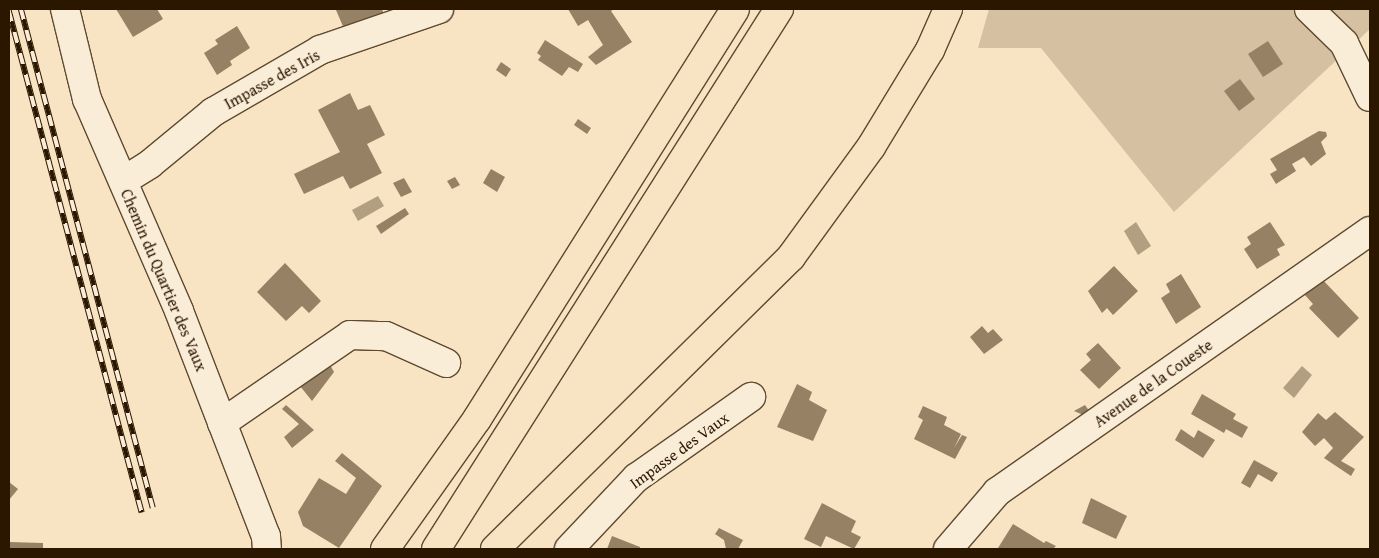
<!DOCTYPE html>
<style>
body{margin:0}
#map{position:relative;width:1379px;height:558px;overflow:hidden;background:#f8e3c3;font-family:"Gentium Book Plus",serif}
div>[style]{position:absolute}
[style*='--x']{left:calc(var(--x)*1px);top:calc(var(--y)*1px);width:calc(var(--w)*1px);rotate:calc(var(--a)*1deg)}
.green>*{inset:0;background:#d5c0a2}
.water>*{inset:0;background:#b29e81}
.building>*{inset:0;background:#968165}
.roads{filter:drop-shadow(1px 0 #5e4a31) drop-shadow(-1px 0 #5e4a31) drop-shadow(0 1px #5e4a31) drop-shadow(0 -1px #5e4a31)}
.minor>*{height:28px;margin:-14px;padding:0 14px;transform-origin:14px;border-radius:14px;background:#faedd8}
.highway>*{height:28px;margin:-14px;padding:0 14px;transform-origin:14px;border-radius:14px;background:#f8e3c3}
.rail>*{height:5.5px;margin-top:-2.75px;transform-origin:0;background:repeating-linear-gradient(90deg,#faedd8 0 11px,#2b1700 0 22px);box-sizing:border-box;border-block:1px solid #2b1700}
span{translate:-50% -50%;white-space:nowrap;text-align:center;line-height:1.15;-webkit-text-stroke:4.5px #faedd8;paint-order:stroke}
.street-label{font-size:16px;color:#2b1700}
.frame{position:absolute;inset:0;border:10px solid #2b1700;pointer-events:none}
</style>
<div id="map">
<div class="green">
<div style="clip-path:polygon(989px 9px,1370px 9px,1370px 29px,1174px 212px,1041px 48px,978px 48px)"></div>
</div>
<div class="water">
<div style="clip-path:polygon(378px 196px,384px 206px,358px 221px,352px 210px)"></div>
<div style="clip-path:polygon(1136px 222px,1151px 246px,1138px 255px,1124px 231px)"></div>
<div style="clip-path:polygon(1302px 366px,1312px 375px,1294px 398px,1283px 388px)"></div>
</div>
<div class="building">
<div style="clip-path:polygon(116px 9px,157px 9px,163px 19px,133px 37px)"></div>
<div style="clip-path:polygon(382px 9px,387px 22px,348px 38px,336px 10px)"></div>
<div style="clip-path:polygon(568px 9px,614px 9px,611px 11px,632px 42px,596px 65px,588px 57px,603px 45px,588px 20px,578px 26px)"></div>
<div style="clip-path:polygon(237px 26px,250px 48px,230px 61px,232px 65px,217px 75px,204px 53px,218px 44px,215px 40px)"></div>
<div style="clip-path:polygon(545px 40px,583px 64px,578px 72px,569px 67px,562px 76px,538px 60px,541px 56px,537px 53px)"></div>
<div style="clip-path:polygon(1268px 41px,1283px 64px,1263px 77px,1248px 54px)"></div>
<div style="clip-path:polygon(501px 62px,511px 69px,506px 77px,496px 70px)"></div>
<div style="clip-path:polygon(1240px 79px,1255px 99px,1239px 111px,1224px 91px)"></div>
<div style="clip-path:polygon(350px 93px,358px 110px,370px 105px,385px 135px,367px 144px,382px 173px,350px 189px,343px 176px,304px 194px,294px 174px,340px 152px,318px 110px)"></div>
<div style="clip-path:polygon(578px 119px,591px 128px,587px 134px,574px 125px)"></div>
<div style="clip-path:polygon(1319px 131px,1326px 132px,1327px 136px,1321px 142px,1326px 154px,1311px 166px,1304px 157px,1292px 164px,1296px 171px,1276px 184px,1270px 174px,1277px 170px,1270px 159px)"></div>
<div style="clip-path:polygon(491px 169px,505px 177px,497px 192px,483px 183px)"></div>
<div style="clip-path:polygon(455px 177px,460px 185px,452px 189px,447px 181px)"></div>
<div style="clip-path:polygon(404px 178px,412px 192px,401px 197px,393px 183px)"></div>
<div style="clip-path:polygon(405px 208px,409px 214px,381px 234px,376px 226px)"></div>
<div style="clip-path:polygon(1270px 222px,1285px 245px,1277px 249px,1280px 255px,1257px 269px,1244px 249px,1251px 244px,1247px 237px)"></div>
<div style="clip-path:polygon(285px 263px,321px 301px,309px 313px,302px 306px,286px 321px,257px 292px)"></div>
<div style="clip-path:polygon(1114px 266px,1138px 291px,1113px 315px,1107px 308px,1102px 313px,1088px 291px)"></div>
<div style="clip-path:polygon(1181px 274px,1201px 307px,1176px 324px,1161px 298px,1170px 292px,1166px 284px)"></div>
<div style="clip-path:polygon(1321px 278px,1359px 318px,1338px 338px,1309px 308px,1313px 304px,1304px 294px)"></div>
<div style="clip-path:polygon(982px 326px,988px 333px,993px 329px,1003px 340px,984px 354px,970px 337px)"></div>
<div style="clip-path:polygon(1098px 343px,1121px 368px,1099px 389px,1080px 370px,1091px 360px,1086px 354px)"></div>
<div style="clip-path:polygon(325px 356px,334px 372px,312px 401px,296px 381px)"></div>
<div style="clip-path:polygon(797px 384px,812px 392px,809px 400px,827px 410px,813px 441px,777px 427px)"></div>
<div style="clip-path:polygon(1202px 394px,1236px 414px,1233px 419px,1248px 427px,1242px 438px,1226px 429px,1224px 433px,1191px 414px)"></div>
<div style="clip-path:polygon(286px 405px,314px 430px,292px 448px,284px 437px,299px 424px,282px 409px)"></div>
<div style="clip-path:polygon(1085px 405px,1092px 415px,1088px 417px,1074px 411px)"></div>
<div style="clip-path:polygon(923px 406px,947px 417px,944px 425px,961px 434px,954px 448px,962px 435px,967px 437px,955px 459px,914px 439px,923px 420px,918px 417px)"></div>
<div style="clip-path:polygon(1335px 412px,1364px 437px,1341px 461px,1355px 469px,1351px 476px,1324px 458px,1333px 448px,1324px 438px,1315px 446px,1302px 432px,1318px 413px,1326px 420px)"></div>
<div style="clip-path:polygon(1181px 429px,1194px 438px,1198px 430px,1215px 440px,1203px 458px,1175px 440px)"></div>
<div style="clip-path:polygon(342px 453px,382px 486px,339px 548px,303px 526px,298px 512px,319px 478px,346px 494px,356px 478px,335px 461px)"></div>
<div style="clip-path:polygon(1254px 460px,1278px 473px,1272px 482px,1258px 474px,1250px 488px,1241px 483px)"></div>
<div style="clip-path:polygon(9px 482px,18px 489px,9px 500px)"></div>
<div style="clip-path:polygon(1091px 498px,1127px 516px,1116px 539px,1082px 523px)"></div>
<div style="clip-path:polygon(822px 503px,856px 521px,851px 532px,861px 537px,854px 549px,826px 536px,821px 547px,804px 539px)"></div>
<div style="clip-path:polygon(1013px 524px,1044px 543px,1046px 541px,1056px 546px,1053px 549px,1000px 549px,998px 548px)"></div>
<div style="clip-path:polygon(719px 528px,743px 540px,738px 549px,726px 549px,724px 540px,715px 534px)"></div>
<div style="clip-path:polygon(612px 536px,640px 547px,640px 549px,607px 549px)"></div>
<div style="clip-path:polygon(9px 542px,43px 543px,43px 549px,9px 549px)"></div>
</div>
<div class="roads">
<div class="minor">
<div style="--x:65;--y:9;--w:93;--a:76.3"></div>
<div style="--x:87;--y:99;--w:231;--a:66.5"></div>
<div style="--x:179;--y:311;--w:241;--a:68.9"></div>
<div style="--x:266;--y:536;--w:13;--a:86"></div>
<div style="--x:1309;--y:9;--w:49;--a:44.2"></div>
<div style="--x:1344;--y:43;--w:60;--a:64.3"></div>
<div style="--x:123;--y:181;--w:32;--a:-32"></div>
<div style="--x:150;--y:164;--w:82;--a:-39.5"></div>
<div style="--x:213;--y:112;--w:124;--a:-30.1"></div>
<div style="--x:320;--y:50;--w:126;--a:-19"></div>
<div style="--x:222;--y:423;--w:155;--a:-34.5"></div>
<div style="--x:350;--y:335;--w:36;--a:2"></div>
<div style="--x:386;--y:336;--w:66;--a:24.2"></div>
<div style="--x:569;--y:549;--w:98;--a:-46.7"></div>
<div style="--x:636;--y:478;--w:141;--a:-35.2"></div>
<div style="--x:948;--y:549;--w:75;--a:-49.3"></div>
<div style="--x:997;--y:492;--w:455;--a:-35"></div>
</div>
<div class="highway">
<div style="--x:385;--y:549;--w:159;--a:-54.7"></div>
<div style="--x:477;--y:419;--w:484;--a:-57.8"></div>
<div style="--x:436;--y:549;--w:640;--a:-57.58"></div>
<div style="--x:495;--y:549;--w:416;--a:-44.6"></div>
<div style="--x:791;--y:257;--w:136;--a:-54"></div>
<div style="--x:871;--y:147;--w:114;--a:-58.7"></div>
<div style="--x:930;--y:50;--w:45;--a:-66.3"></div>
</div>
</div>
<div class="rail">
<div style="--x:21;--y:9;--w:516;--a:75.18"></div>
<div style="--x:9;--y:11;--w:519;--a:75.16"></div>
</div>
<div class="street-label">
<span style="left:272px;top:79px;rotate:-29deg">Impasse des Iris</span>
<span style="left:164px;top:280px;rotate:67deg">Chemin du Quartier des Vaux</span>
<span style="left:1153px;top:383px;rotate:-35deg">Avenue de la Coueste</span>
<span style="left:679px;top:450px;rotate:-36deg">Impasse des Vaux</span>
</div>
<div class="frame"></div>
</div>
